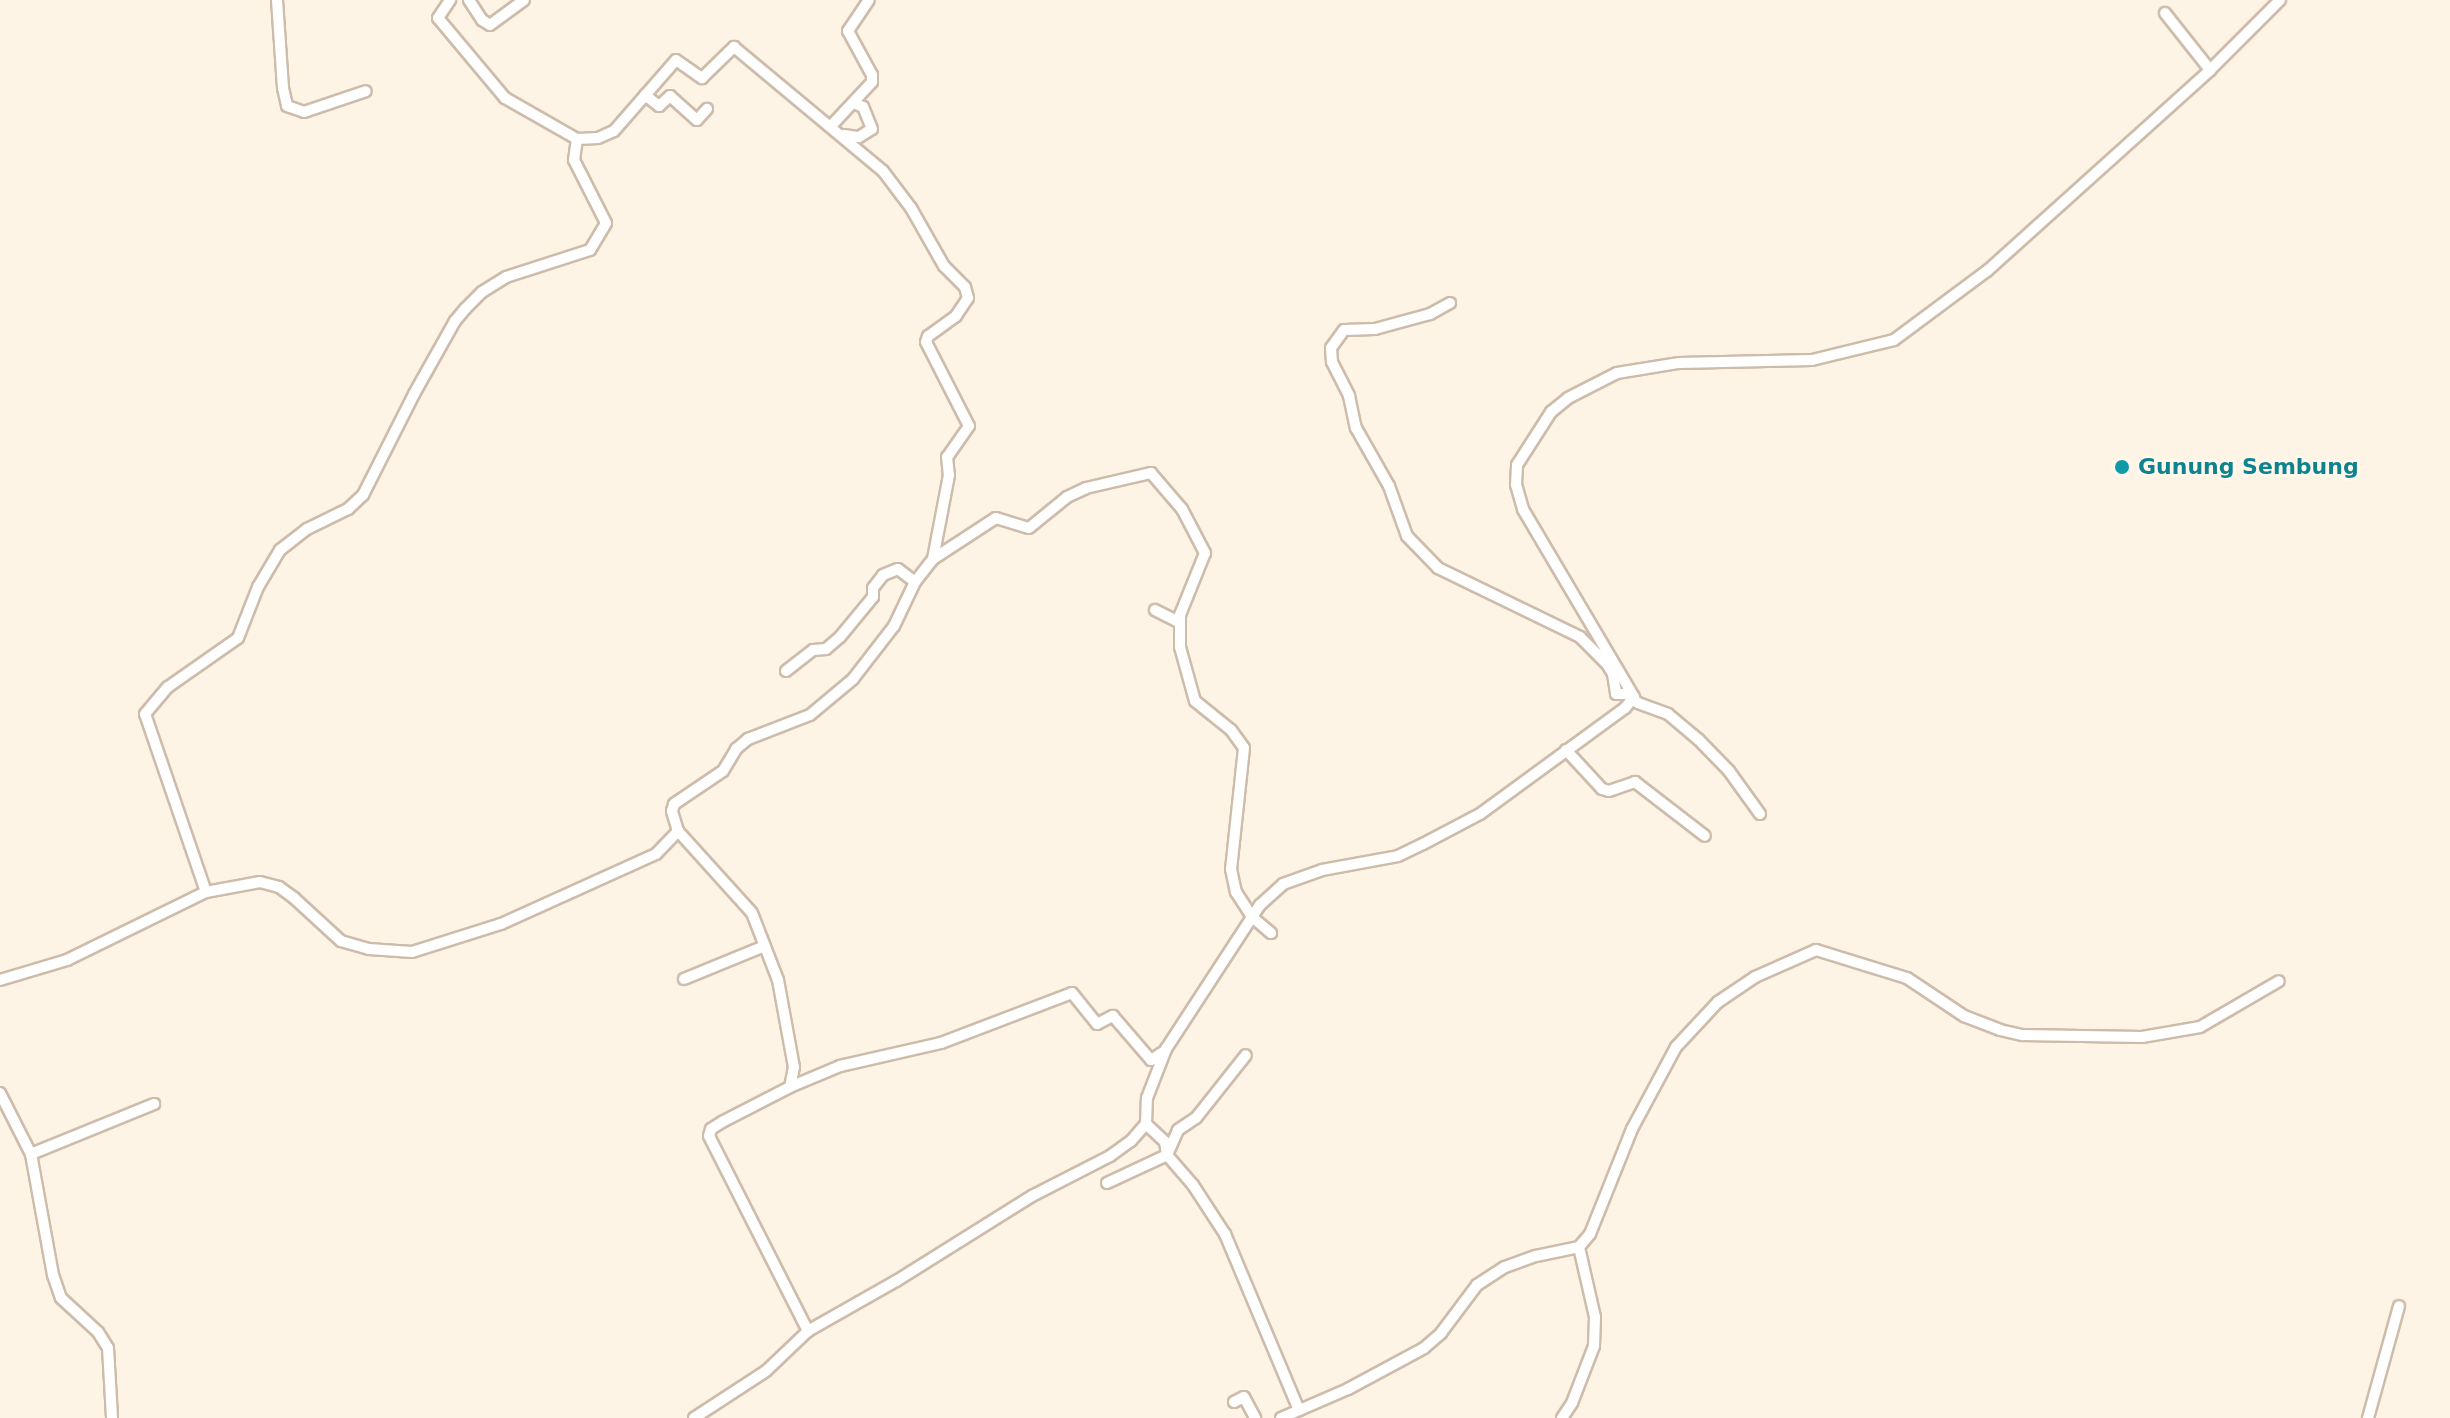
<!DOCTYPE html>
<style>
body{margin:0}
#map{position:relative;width:2450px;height:1418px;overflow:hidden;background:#fdf4e5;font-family:"DejaVu Sans",sans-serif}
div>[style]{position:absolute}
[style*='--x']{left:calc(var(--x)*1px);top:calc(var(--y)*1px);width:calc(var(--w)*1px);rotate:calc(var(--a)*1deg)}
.roads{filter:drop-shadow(2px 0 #cebcab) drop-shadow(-2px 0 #cebcab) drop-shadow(0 2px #cebcab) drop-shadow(0 -2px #cebcab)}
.minor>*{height:10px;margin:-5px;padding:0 5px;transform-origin:5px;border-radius:5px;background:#fff}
.dots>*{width:22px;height:22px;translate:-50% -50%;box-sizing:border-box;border:4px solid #fff8eb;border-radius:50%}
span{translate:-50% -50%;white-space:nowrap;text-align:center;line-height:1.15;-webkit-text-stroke:6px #fff8eb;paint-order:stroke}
.culture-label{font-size:22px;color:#0d838f;font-weight:700}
.left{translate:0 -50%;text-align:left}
</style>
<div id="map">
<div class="roads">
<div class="minor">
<div style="--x:277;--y:0;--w:88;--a:86.1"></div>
<div style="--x:283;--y:88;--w:18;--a:77"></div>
<div style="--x:287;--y:106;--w:18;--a:19"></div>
<div style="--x:304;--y:112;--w:65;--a:-18.7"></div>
<div style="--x:469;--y:0;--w:24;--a:57"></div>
<div style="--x:482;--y:20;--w:9;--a:32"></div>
<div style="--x:490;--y:25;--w:42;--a:-36.3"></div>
<div style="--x:2165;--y:13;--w:73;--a:51.7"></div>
<div style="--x:645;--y:95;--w:18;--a:38"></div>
<div style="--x:659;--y:106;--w:15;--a:-42"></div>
<div style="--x:670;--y:96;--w:36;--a:42"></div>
<div style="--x:697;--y:120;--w:15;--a:-48"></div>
<div style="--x:831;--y:126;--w:60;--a:-47"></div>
<div style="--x:872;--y:82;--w:7;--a:-90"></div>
<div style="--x:872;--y:75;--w:50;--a:-118.6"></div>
<div style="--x:848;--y:31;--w:37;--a:-56"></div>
<div style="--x:844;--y:135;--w:15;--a:8"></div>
<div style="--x:859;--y:137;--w:15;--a:-32"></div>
<div style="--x:872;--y:129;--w:24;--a:-112"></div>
<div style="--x:863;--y:107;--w:10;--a:-156"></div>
<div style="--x:577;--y:139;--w:21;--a:-3"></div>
<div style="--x:598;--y:138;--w:17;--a:-24"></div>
<div style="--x:614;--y:131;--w:94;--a:-48.9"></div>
<div style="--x:676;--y:60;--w:32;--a:35"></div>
<div style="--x:702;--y:78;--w:45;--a:-44.1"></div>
<div style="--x:734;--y:47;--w:194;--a:39.8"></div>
<div style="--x:883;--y:171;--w:46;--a:52.9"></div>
<div style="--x:911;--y:208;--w:67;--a:60.4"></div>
<div style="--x:944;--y:266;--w:30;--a:45"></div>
<div style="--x:965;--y:287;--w:11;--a:75"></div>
<div style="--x:968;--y:298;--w:22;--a:124"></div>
<div style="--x:956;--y:316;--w:34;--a:144"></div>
<div style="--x:928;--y:336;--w:6;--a:108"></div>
<div style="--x:926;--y:342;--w:94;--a:62.9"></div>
<div style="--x:969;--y:426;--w:38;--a:125"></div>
<div style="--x:947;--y:457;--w:18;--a:84"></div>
<div style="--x:949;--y:475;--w:86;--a:100.8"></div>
<div style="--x:1450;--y:303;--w:23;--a:151"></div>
<div style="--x:1430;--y:314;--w:57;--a:164.7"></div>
<div style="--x:1375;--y:329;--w:31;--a:178"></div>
<div style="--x:1344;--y:330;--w:22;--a:126"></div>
<div style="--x:1331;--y:348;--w:14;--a:86"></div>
<div style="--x:1332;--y:362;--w:38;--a:63"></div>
<div style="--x:1349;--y:396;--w:33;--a:78"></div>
<div style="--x:1356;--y:428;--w:67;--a:60.4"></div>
<div style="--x:1389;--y:486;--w:53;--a:70.2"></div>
<div style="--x:1407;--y:536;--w:45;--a:45.9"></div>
<div style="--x:1438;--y:568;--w:158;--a:25.9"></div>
<div style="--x:1580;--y:637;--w:38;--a:45"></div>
<div style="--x:1607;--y:664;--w:12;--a:59"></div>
<div style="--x:1613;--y:674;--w:20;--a:81"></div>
<div style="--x:1616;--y:694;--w:12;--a:0"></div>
<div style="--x:1628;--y:694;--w:13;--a:42"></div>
<div style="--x:1638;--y:703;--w:32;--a:20"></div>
<div style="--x:1668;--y:714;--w:39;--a:40"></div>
<div style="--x:1698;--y:739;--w:45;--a:45.9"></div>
<div style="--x:1729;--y:771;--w:53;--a:54.2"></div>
<div style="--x:1155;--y:610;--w:27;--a:27"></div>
<div style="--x:786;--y:671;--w:34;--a:-38"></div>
<div style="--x:813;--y:650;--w:13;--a:-4"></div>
<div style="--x:826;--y:649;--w:18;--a:-41"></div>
<div style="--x:840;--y:637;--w:52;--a:-50.5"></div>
<div style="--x:873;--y:597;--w:9;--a:-90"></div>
<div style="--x:873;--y:588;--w:16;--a:-52"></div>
<div style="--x:883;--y:575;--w:16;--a:-22"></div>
<div style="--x:898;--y:569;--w:21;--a:37"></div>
<div style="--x:1566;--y:750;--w:53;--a:47.3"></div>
<div style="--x:1602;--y:789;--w:7;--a:16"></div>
<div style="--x:1609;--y:791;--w:28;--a:-19"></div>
<div style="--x:1635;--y:782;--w:88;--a:37.6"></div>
<div style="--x:678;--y:831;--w:21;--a:-107"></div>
<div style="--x:672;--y:811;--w:7;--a:-74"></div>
<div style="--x:674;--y:804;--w:59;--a:-34"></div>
<div style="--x:723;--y:771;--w:26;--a:-59"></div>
<div style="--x:736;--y:749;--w:16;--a:-40"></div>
<div style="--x:748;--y:739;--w:66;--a:-21.2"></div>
<div style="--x:810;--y:715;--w:56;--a:-39.9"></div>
<div style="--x:853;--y:679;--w:67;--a:-52.3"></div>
<div style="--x:894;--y:626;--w:49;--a:-64.5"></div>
<div style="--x:915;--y:582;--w:29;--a:-52"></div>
<div style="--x:933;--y:559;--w:75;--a:-33.1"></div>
<div style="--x:996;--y:518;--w:34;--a:17"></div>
<div style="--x:1029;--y:528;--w:49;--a:-39.2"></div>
<div style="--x:1067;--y:497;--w:21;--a:-25"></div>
<div style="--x:1086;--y:488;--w:67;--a:-13"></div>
<div style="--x:1151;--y:473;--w:48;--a:49.3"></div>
<div style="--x:1182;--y:509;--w:50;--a:62.4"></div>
<div style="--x:1205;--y:553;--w:67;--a:112"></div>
<div style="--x:1180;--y:615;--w:32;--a:90"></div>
<div style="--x:1180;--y:647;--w:56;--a:74.5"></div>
<div style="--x:1195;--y:701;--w:46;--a:38.9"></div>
<div style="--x:1231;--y:730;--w:22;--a:54"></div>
<div style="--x:1244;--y:748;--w:122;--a:96.1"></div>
<div style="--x:1231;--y:869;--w:24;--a:78"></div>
<div style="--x:1236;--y:892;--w:30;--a:57"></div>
<div style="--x:1252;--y:917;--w:25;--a:40"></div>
<div style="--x:206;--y:892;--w:188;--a:-108.9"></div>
<div style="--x:145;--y:714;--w:35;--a:-50"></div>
<div style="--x:168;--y:687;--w:85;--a:-35"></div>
<div style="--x:238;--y:638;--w:55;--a:-68.6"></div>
<div style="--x:258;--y:587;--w:43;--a:-59.3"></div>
<div style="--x:280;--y:550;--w:34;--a:-38"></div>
<div style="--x:307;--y:529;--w:46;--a:-26"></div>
<div style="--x:348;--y:509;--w:21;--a:-43"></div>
<div style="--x:363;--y:495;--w:113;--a:-63.2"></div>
<div style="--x:414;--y:394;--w:84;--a:-60.7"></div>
<div style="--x:455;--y:321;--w:16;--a:-50"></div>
<div style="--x:465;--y:309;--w:24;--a:-45"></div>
<div style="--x:482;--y:292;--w:28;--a:-32"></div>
<div style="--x:506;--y:277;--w:88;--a:-17.8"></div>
<div style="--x:590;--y:250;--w:31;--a:-59"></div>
<div style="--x:606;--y:223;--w:71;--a:-116.9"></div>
<div style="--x:574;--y:160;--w:21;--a:-82"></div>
<div style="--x:577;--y:139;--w:83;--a:-150.3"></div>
<div style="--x:505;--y:98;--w:104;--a:-129.9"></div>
<div style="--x:438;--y:18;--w:22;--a:-56"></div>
<div style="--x:684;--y:979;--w:87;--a:-22.2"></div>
<div style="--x:0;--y:980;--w:70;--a:-16.6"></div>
<div style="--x:67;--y:960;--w:155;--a:-26.1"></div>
<div style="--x:206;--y:892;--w:55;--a:-10.5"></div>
<div style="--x:260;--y:882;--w:20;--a:15"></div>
<div style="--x:279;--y:887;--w:19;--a:36"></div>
<div style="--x:294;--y:898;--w:64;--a:42.5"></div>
<div style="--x:341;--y:941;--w:29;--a:16"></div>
<div style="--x:369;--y:949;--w:43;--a:4"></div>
<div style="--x:412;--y:952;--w:93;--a:-17.5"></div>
<div style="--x:501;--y:924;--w:170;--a:-24.3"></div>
<div style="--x:656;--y:854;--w:32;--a:-46"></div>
<div style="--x:678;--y:831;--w:110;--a:47.9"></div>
<div style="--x:752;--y:913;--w:72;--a:68.8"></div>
<div style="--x:778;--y:980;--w:88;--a:79.6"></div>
<div style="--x:794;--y:1067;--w:20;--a:101"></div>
<div style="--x:790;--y:1087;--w:76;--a:152.8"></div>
<div style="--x:722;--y:1122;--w:13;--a:148"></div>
<div style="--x:711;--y:1129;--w:7;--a:106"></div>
<div style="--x:709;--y:1136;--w:219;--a:63.1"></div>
<div style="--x:790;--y:1087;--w:54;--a:-22.8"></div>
<div style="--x:840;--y:1066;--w:104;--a:-12.8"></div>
<div style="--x:941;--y:1043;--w:140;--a:-20.9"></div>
<div style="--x:1072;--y:993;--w:40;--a:51"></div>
<div style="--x:1097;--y:1024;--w:18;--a:-27"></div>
<div style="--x:1113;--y:1016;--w:58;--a:49.2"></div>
<div style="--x:1151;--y:1060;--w:17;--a:-33"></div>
<div style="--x:0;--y:1093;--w:68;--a:63.1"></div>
<div style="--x:31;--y:1154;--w:123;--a:79.7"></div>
<div style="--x:53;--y:1275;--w:24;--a:71"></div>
<div style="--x:61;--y:1298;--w:50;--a:42.6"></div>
<div style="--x:98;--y:1332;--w:19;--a:58"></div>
<div style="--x:108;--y:1348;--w:70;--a:86.7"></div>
<div style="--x:1146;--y:1124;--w:26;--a:43"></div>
<div style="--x:1165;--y:1142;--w:13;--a:81"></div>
<div style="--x:1167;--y:1155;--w:40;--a:49"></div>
<div style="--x:1193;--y:1185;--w:59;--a:56.9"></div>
<div style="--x:1225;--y:1234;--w:191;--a:67.2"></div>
<div style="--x:31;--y:1154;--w:133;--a:-22.1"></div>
<div style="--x:1107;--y:1183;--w:66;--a:-25"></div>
<div style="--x:1167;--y:1155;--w:27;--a:-66"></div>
<div style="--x:1178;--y:1130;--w:22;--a:-34"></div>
<div style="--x:1196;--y:1118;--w:80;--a:-51.6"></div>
<div style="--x:1234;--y:1402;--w:11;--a:-27"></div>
<div style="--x:1244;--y:1397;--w:24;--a:62"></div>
<div style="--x:694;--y:1418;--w:86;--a:-33.1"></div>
<div style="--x:766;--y:1371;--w:58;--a:-43.6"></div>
<div style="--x:808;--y:1331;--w:101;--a:-29.6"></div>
<div style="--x:896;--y:1281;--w:160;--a:-32"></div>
<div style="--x:1032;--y:1196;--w:88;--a:-27.1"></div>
<div style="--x:1110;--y:1156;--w:26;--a:-36"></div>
<div style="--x:1131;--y:1141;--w:23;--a:-49"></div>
<div style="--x:1146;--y:1124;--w:26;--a:-88"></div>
<div style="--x:1147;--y:1098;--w:53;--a:-68.8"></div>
<div style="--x:1166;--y:1049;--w:172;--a:-56.9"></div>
<div style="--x:1260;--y:905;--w:31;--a:-42"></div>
<div style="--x:1283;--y:884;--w:41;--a:-19.7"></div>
<div style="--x:1322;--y:870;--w:77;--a:-10.4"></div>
<div style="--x:1398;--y:856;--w:28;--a:-26"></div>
<div style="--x:1423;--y:844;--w:64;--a:-27.8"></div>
<div style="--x:1480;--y:814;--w:180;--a:-36.2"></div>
<div style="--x:1625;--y:708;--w:14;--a:-51"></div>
<div style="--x:1634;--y:697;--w:218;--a:-120.6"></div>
<div style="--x:1523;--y:509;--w:25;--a:-106"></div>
<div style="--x:1516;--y:485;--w:20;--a:-87"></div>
<div style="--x:1517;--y:465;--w:63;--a:-57.3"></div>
<div style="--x:1551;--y:412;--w:22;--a:-39"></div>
<div style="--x:1568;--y:398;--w:55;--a:-27"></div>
<div style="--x:1617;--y:373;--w:63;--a:-9.2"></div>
<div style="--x:1679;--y:363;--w:133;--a:-1.3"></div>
<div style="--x:1812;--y:360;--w:84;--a:-13.7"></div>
<div style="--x:1894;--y:340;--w:116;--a:-36.6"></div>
<div style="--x:1987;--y:271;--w:300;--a:-42"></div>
<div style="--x:2210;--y:70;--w:99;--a:-45"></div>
<div style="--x:1281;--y:1418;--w:73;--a:-23.4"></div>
<div style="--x:1348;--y:1389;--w:86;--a:-28.3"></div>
<div style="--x:1424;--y:1348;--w:23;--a:-41"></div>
<div style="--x:1441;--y:1333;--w:60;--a:-53.1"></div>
<div style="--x:1477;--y:1285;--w:33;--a:-33"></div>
<div style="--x:1505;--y:1267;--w:33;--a:-20"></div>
<div style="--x:1536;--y:1256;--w:44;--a:-11.8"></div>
<div style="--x:1562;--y:1418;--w:18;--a:-56"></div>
<div style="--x:1572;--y:1403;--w:61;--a:-68.9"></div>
<div style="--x:1594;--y:1346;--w:29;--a:-88"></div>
<div style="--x:1595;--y:1317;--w:72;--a:-102.9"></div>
<div style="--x:1579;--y:1247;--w:17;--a:-50"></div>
<div style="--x:1590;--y:1234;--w:113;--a:-68.2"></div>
<div style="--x:1632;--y:1129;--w:93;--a:-61.8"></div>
<div style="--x:1676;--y:1047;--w:62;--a:-47"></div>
<div style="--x:1718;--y:1002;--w:45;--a:-34"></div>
<div style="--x:1755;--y:977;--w:67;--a:-23.9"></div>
<div style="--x:1816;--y:950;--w:95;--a:17.1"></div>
<div style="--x:1907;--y:978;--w:69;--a:33.7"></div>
<div style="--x:1964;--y:1016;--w:39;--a:21"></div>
<div style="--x:2000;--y:1030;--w:23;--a:13"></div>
<div style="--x:2022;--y:1035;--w:120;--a:1"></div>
<div style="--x:2142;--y:1037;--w:59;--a:-9.8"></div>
<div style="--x:2200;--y:1027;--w:91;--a:-30.2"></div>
<div style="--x:2368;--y:1418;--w:116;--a:-74.5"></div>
</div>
</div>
<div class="dots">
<div style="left:2122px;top:467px;background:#0f9aa8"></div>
</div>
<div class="culture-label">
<span class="left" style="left:2138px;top:467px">Gunung Sembung</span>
</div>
</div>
